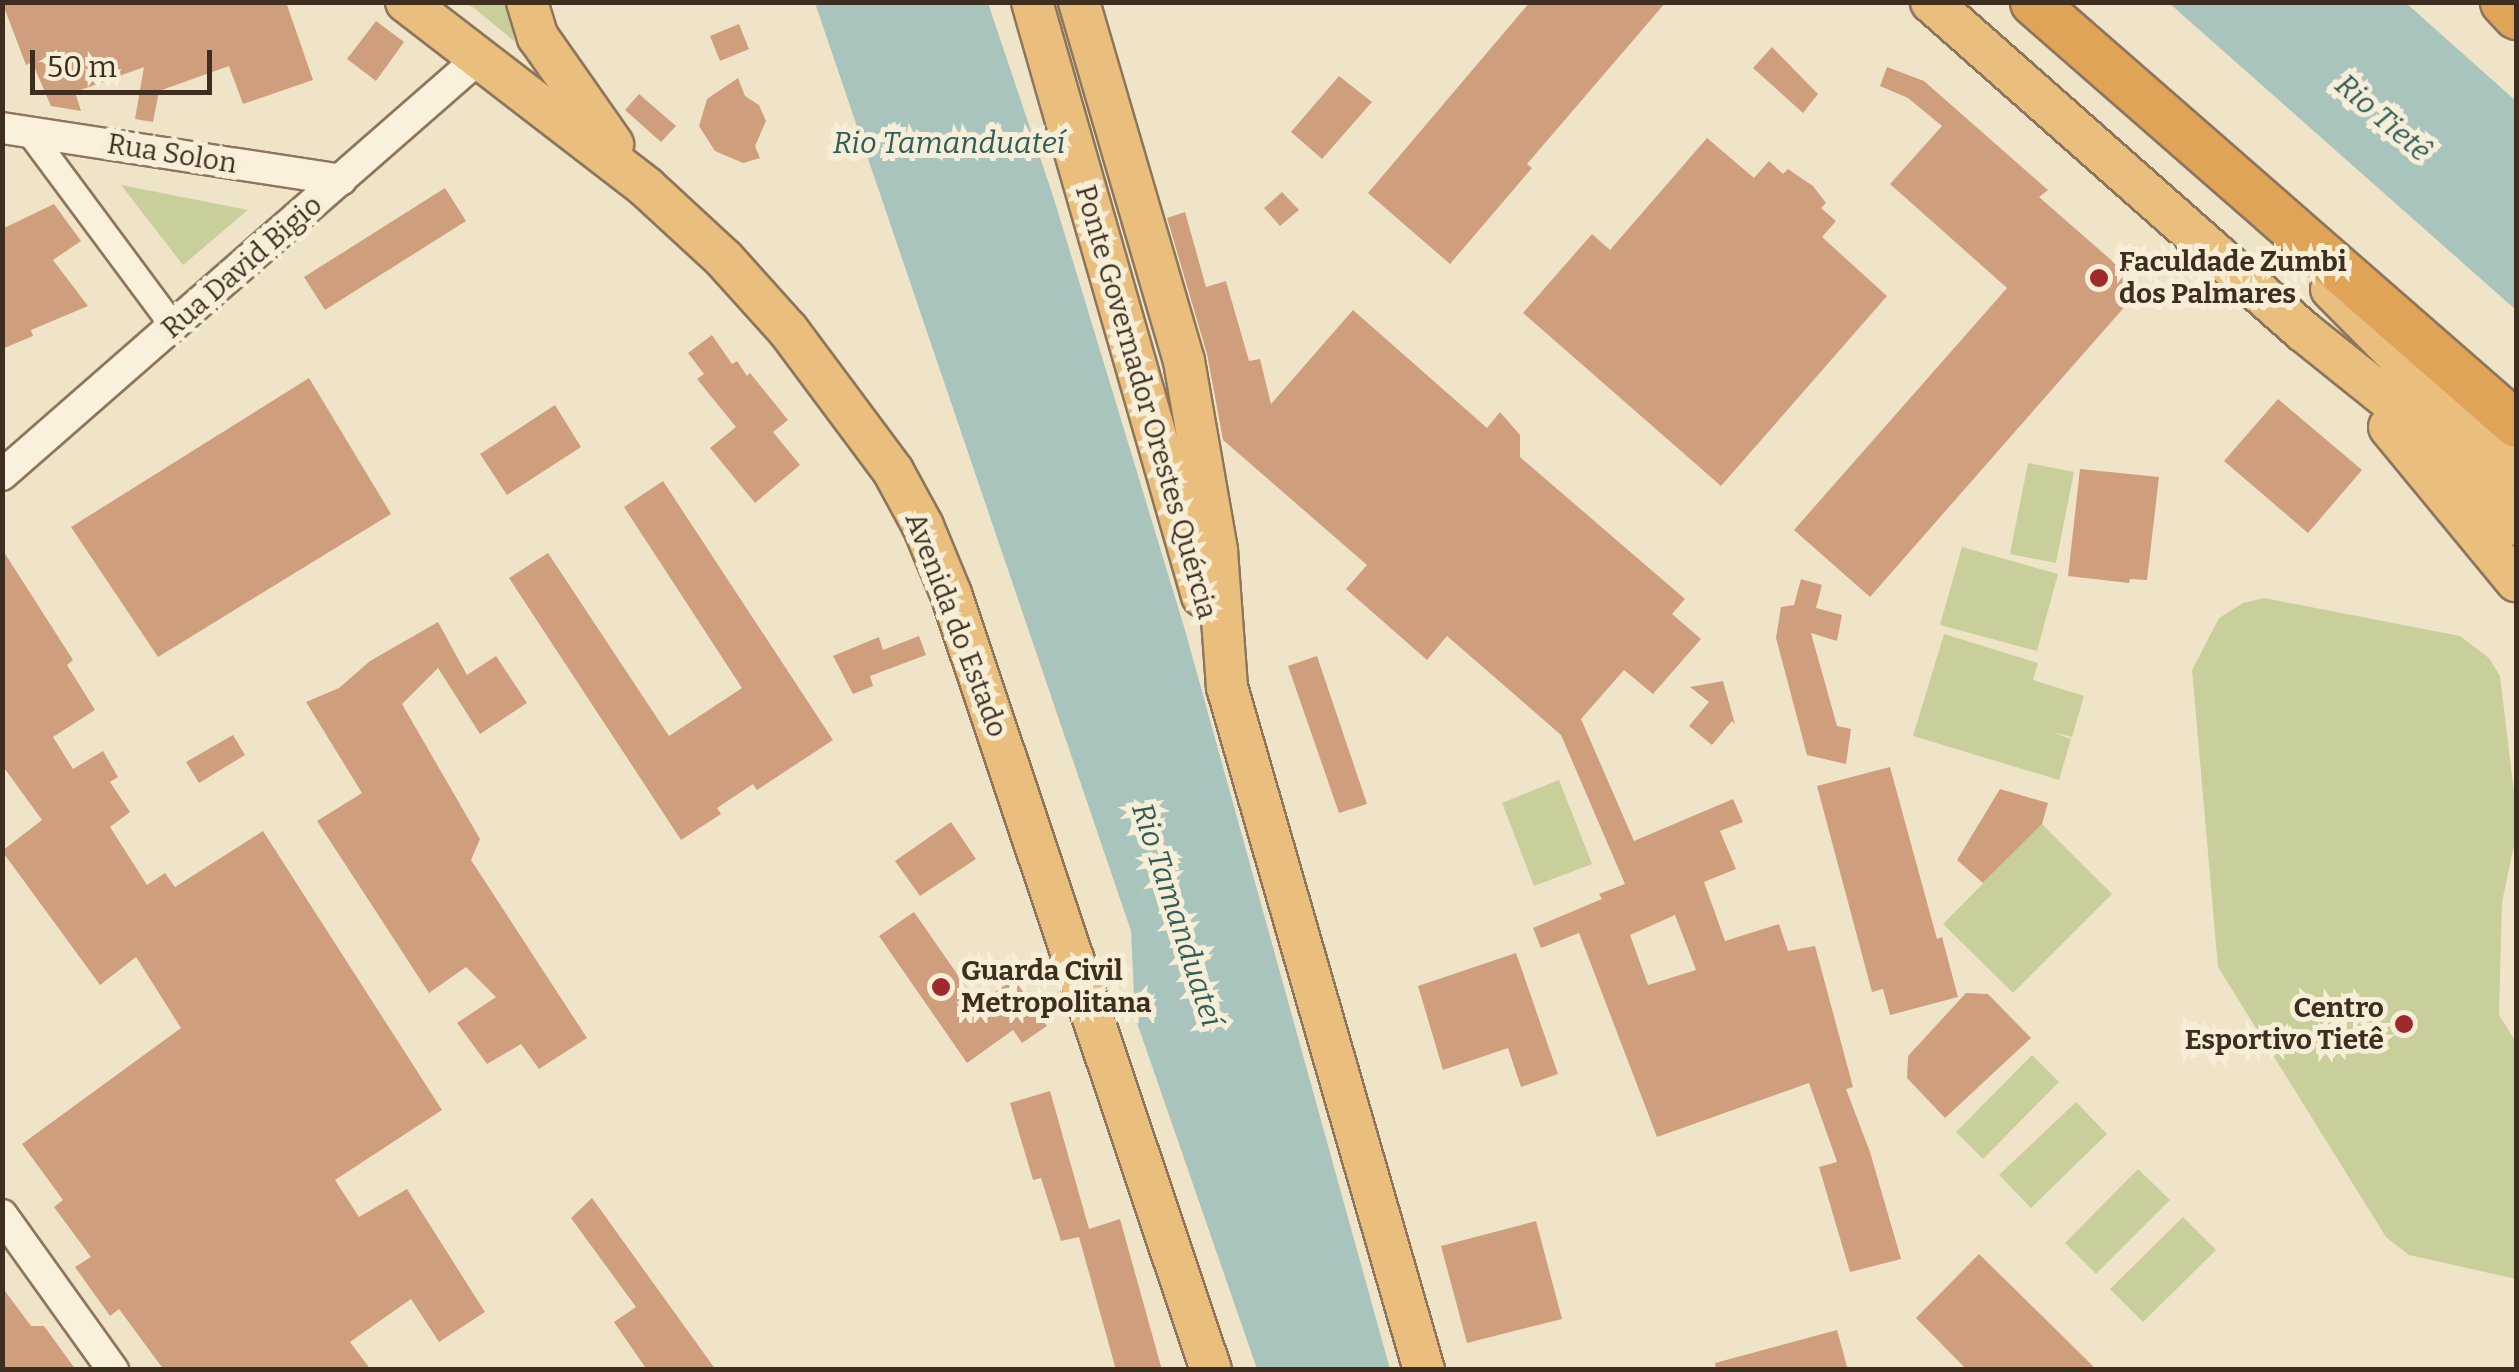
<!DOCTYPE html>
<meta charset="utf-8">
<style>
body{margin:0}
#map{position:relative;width:2519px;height:1372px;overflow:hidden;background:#f0e4c8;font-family:Bitter,serif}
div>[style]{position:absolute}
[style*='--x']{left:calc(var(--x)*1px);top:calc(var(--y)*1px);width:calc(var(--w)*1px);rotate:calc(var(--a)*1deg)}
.green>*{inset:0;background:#c9cf9b}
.water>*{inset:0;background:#a9c4bc}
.building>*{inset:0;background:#cf9f7d}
.roads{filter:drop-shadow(2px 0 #8d765c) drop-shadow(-2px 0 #8d765c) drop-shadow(0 2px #8d765c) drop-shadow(0 -2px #8d765c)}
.minor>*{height:25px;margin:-12.5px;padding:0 12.5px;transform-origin:12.5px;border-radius:12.5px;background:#faf1dc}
.tertiary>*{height:30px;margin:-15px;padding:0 15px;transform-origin:15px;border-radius:15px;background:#faf1dc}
.trunk>*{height:40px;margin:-20px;padding:0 20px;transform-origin:20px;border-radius:20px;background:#eabe7c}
.motorway>*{height:45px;margin:-22.5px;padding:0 22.5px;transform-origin:22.5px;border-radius:22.5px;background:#e0a458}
.dots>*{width:28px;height:28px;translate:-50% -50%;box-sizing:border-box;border:5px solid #f7eed8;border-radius:50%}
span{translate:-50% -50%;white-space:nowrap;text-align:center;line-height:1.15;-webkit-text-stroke:10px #f7eed8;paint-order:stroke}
.street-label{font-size:28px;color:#3d2e20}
.poi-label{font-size:28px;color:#3d2e20;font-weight:700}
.left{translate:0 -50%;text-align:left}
.right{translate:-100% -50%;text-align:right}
.water-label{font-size:30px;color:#2f5d5a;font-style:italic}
.frame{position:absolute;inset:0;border:5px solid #3d2e20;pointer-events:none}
.scale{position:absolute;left:30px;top:50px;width:182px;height:45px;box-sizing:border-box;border:5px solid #3d2e20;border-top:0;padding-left:12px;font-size:30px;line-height:35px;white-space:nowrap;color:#3d2e20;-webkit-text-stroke:8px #f7eed8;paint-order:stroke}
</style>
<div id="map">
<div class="green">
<div style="clip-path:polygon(466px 3px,508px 3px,515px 42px,474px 8px)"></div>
<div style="clip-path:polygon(121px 185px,248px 210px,183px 265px)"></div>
<div style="clip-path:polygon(2028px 463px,2074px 472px,2056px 563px,2010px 554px)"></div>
<div style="clip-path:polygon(1962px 547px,2058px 574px,2037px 651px,1940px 625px)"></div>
<div style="clip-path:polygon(2264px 598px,2460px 636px,2489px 658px,2500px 676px,2516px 809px,2516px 836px,2502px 902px,2499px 1015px,2516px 1042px,2516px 1279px,2409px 1255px,2386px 1237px,2218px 967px,2192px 670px,2219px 618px,2243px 603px)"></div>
<div style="clip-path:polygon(1944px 634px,2038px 663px,2033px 680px,2084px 696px,2072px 737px,2052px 732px,2071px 739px,2059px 780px,1913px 736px)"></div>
<div style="clip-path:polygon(1559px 780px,1592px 864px,1534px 886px,1502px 803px)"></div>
<div style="clip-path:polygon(2042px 824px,2112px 894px,2013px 993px,1943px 924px)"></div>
<div style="clip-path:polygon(2032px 1055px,2059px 1082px,1983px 1159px,1956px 1132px)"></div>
<div style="clip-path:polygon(2076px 1102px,2107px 1134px,2031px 1208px,1999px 1175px)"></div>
<div style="clip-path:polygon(2138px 1169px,2170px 1200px,2096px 1274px,2065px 1243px)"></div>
<div style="clip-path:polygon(2183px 1217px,2216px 1250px,2143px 1322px,2110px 1289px)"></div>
</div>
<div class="water">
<div style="clip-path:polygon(815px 3px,988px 3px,1054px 199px,1185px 630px,1390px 1369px,1257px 1369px,1135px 1017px,1131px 931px)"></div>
<div style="clip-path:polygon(2169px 3px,2406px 3px,2516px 101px,2516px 310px)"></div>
</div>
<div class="building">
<div style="clip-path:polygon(2px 2px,286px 2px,313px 80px,243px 104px,229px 66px,159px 91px,153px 122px,135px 119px,144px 67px,75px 92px,81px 111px,51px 106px,32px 62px,26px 65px)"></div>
<div style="clip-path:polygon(1530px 2px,1666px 2px,1527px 164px,1532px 168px,1450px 264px,1368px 193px)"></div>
<div style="clip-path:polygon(376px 21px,404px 42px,376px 81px,347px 59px)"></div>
<div style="clip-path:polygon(739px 24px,749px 49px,720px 61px,710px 36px)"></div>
<div style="clip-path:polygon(1772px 47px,1818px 94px,1803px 113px,1753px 68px)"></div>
<div style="clip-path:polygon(1887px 67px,1924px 81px,2048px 190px,2039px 197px,2142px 287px,1870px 597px,1794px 530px,2007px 288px,1890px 184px,1942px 126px,1908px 98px,1880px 86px)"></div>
<div style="clip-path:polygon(1339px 76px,1372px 102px,1322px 159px,1291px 132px)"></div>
<div style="clip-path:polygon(738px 78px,745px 96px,759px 105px,766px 121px,755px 146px,760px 158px,743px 163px,715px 151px,699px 126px,707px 99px)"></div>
<div style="clip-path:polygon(639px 94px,676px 126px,661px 142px,625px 110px)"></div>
<div style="clip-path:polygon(1707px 138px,1754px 178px,1769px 161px,1783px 174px,1788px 169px,1813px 186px,1826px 203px,1821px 208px,1836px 221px,1822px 237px,1887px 296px,1721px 486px,1523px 313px,1592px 234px,1610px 250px)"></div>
<div style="clip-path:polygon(445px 188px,466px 221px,325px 310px,304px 277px)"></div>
<div style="clip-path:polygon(1282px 192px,1299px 210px,1280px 226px,1264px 208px)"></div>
<div style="clip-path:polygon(54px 204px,81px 241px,53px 260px,88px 306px,31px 330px,33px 336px,2px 349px,2px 229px)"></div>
<div style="clip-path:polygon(evenodd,1185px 212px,1206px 287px,1226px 281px,1249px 361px,1260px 359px,1271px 404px,1353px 310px,1487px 428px,1500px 412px,1520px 435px,1520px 457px,1685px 599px,1672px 614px,1701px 639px,1653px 694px,1624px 670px,1581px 719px,1634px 841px,1733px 799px,1743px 822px,1720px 831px,1736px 869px,1704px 882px,1725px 941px,1779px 924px,1788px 951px,1815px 946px,1853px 1087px,1846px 1089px,1870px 1152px,1901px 1259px,1850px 1272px,1819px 1167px,1837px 1162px,1809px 1083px,1657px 1137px,1579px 933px,1541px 948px,1533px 928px,1602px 899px,1599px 894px,1625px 884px,1561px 735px,1447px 636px,1427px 660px,1346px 589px,1367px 565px,1223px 440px,1207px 354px,1167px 218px,1185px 212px,1675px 915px,1696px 970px,1648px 985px,1630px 935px,1675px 915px)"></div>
<div style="clip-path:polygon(712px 335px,732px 364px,737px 361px,747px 376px,750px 373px,788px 420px,773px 432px,800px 465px,755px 503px,710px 448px,736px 427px,697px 379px,704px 374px,688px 353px)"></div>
<div style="clip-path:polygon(309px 378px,391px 514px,158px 657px,71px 527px)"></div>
<div style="clip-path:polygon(2278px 399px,2362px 470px,2308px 533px,2224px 461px)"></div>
<div style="clip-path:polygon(555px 405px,581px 447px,507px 495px,480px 454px)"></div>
<div style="clip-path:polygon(2080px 469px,2159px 477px,2147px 580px,2130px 579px,2129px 583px,2068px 576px)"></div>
<div style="clip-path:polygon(663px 481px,833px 740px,757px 790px,753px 784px,717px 808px,721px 814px,681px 840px,509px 578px,548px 553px,669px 736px,742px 688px,624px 507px)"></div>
<div style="clip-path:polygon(2px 549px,73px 660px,67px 665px,95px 710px,53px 737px,73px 769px,103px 751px,118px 777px,110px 782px,130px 812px,110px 827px,147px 885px,165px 873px,175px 887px,263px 831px,442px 1110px,335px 1180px,359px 1217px,407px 1189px,485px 1312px,439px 1342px,411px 1299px,350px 1342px,371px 1370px,164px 1370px,119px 1309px,110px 1316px,75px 1267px,91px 1257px,54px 1207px,63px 1200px,22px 1144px,181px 1028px,136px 957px,100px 985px,2px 851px,42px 820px,2px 765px)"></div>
<div style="clip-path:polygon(1801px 579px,1822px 585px,1816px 608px,1842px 615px,1837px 641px,1811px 633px,1837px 726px,1851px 729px,1846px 764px,1807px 755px,1776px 638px,1781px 607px,1794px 605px)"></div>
<div style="clip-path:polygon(438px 622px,467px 675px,496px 656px,527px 703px,480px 734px,438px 668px,402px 704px,480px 839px,471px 860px,587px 1038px,539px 1069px,521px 1044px,487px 1064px,457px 1023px,496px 997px,466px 967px,429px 993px,317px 821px,362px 793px,306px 702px,339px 688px,370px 661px)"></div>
<div style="clip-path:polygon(919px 636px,926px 655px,870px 676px,873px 686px,853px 694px,833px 656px,879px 637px,883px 650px)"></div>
<div style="clip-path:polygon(1317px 656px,1367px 804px,1339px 813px,1288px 666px)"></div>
<div style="clip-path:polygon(1723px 681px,1735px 724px,1732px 721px,1712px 745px,1689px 726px,1709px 702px,1690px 687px)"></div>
<div style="clip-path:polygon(233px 735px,245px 755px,199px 783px,186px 762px)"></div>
<div style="clip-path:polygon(1890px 767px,1937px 939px,1942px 937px,1958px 997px,1890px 1015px,1883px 989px,1872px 992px,1817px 786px)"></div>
<div style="clip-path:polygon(2000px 789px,2048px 803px,2042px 824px,1983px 883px,1957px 860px)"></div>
<div style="clip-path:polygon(951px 822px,976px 859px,920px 896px,895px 861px)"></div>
<div style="clip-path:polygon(914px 912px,978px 1004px,1014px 979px,1047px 1026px,1022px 1043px,1013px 1030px,967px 1063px,879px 936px)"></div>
<div style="clip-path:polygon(1516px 953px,1558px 1074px,1521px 1087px,1508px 1048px,1443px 1070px,1418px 986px)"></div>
<div style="clip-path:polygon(1966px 993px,1988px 994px,2031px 1038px,1945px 1118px,1907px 1078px,1908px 1056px)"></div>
<div style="clip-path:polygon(1050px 1091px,1089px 1229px,1120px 1219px,1162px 1370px,1116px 1370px,1079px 1237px,1061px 1241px,1041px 1178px,1033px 1180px,1010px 1103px)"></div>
<div style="clip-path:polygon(592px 1198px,716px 1370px,647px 1370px,614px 1322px,636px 1307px,571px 1218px)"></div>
<div style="clip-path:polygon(1536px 1221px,1562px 1319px,1467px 1343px,1441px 1246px)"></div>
<div style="clip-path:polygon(1979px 1254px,2097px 1370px,1967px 1370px,1916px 1318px)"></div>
<div style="clip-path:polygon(2px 1287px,31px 1326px,44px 1326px,76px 1370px,2px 1370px)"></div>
<div style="clip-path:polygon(1837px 1330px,1848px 1370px,1716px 1370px,1715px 1363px)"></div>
</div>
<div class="roads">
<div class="minor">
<div style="--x:29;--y:132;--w:243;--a:53.4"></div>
</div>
<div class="tertiary">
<div style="--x:2;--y:128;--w:343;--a:8.7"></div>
<div style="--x:2;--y:475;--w:634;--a:-41.16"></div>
<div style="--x:2;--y:1215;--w:191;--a:54.4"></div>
</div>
<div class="trunk">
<div style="--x:406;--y:2;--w:303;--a:37.6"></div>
<div style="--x:646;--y:187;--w:106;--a:42.7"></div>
<div style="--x:724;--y:259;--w:96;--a:48"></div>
<div style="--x:788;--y:330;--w:176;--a:53.3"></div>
<div style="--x:893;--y:471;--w:63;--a:61.4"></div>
<div style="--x:923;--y:526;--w:74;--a:67.6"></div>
<div style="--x:951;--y:594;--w:818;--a:71.48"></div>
<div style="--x:527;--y:2;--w:37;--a:73"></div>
<div style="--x:538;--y:37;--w:131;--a:55"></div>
<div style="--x:1032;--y:2;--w:618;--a:74.03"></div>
<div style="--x:1079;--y:2;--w:374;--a:73.7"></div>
<div style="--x:1184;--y:361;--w:193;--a:80.1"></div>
<div style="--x:1217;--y:551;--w:136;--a:85.8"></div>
<div style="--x:1227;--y:687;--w:711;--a:73.91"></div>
<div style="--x:1931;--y:2;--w:497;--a:41.5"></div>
<div style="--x:2303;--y:331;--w:128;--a:38.7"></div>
<div style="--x:2403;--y:411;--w:74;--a:41.7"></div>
<div style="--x:2458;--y:460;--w:87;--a:48.3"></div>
<div style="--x:2331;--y:289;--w:263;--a:45.3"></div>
<div style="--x:2389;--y:427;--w:200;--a:50.5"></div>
</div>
<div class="motorway">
<div style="--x:2033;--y:2;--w:641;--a:41.14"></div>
<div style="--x:2503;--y:2;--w:19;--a:47"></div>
</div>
</div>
<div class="dots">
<div style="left:2099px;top:278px;background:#9e2a2b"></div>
<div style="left:941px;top:987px;background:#9e2a2b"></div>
<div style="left:2404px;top:1024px;background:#9e2a2b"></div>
</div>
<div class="street-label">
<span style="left:172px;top:154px;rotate:9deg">Rua Solon</span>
<span style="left:242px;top:267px;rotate:-41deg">Rua David Bigio</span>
<span style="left:1146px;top:402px;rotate:74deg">Ponte Governador Orestes Quércia</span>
<span style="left:956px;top:625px;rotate:69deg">Avenida do Estado</span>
</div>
<div class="poi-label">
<span class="left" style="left:2119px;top:278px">Faculdade Zumbi<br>dos Palmares</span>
<span class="left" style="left:961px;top:987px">Guarda Civil<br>Metropolitana</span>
<span class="right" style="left:2384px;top:1024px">Centro<br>Esportivo Tietê</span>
</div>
<div class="water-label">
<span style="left:2383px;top:118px;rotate:41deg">Rio Tietê</span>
<span style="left:949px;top:143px">Rio Tamanduateí</span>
<span style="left:1177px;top:915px;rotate:72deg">Rio Tamanduateí</span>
</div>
<div class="frame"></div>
<div class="scale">50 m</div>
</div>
